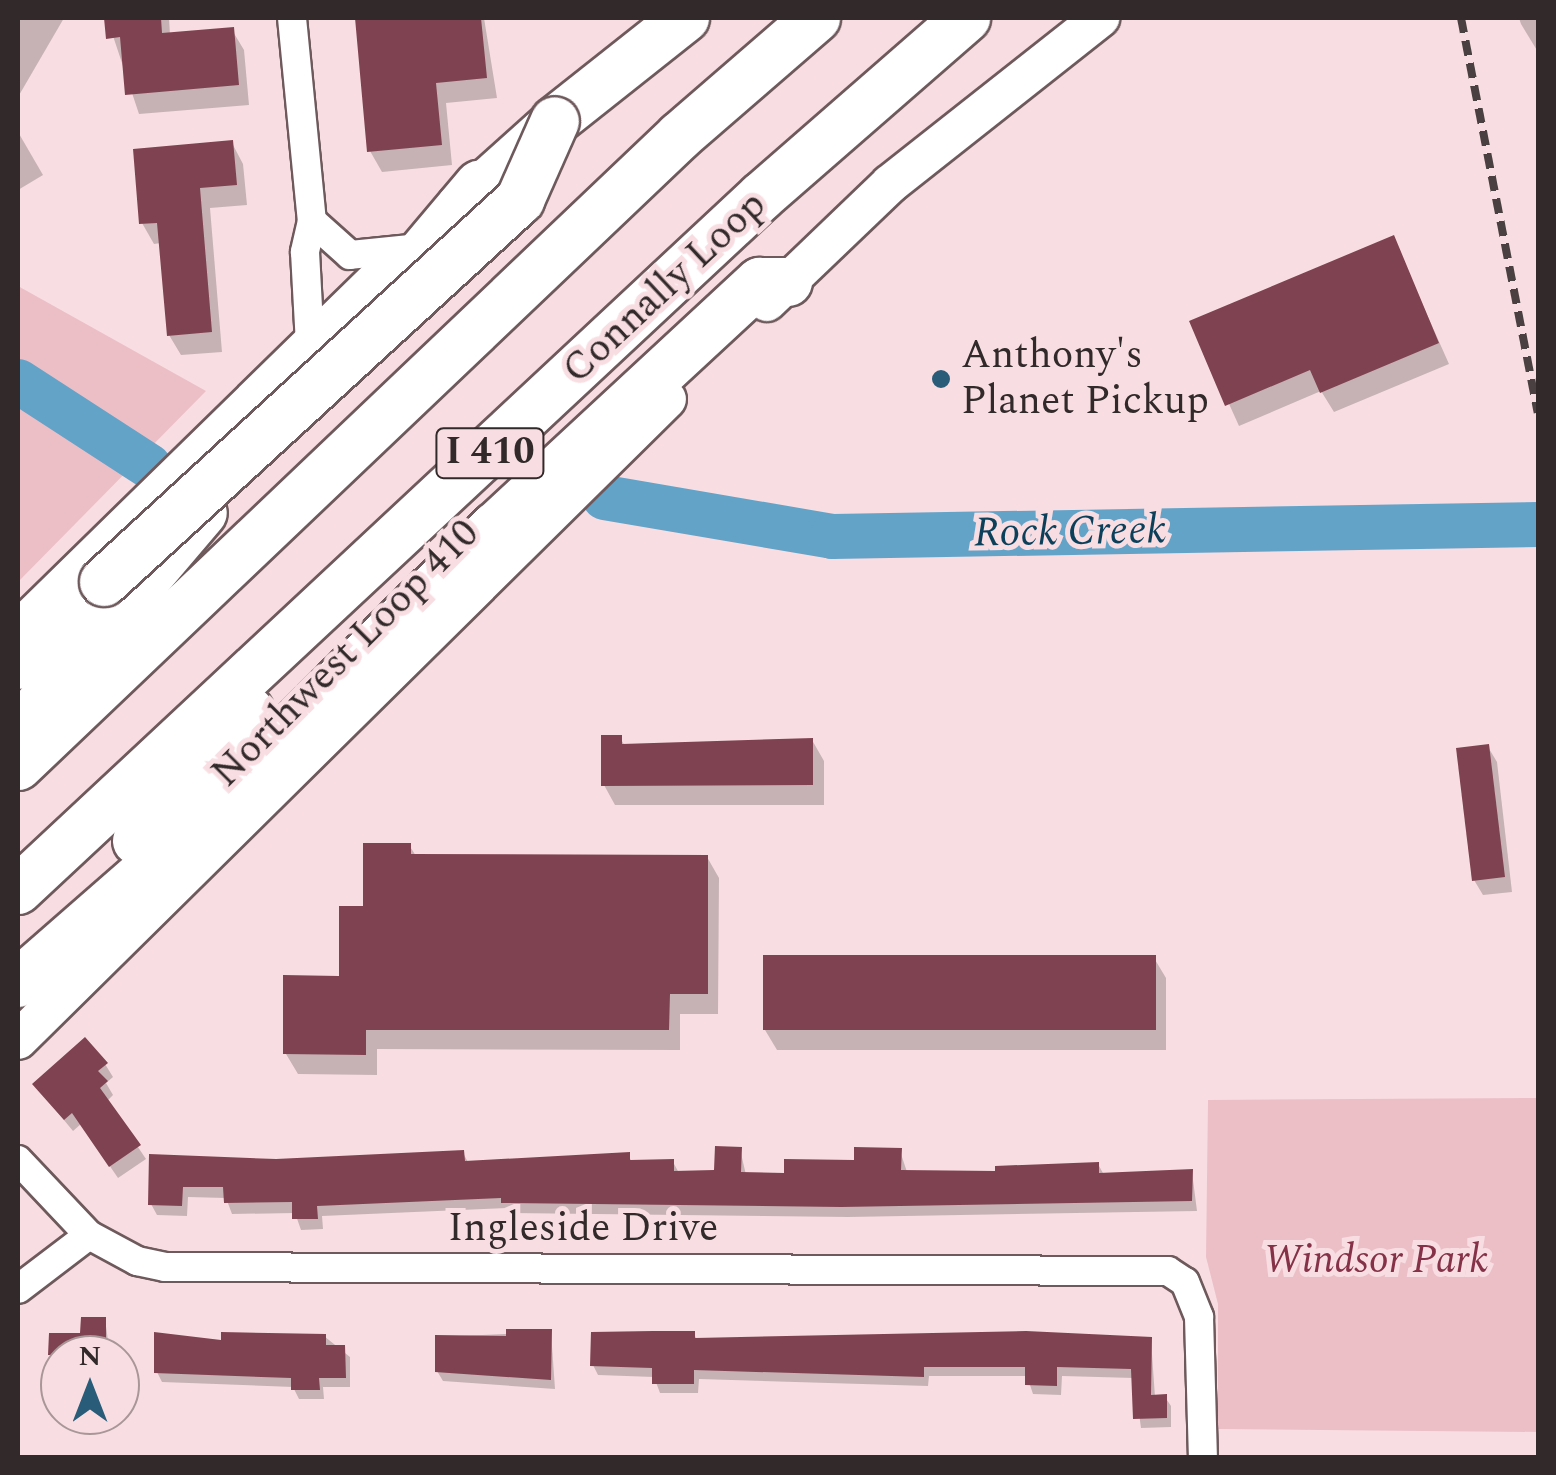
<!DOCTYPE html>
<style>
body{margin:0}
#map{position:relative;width:1556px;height:1475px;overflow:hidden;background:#f8dee2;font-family:Spectral,serif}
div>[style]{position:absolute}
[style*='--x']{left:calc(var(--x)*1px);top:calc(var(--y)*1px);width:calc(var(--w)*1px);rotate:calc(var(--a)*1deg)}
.green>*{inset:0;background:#ecbfc7}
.shadow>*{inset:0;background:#0003}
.river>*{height:45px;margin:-22.5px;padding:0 22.5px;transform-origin:22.5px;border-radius:22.5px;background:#64a3c8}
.building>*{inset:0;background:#7f4250}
.roads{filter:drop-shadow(2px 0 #6e595c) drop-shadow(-2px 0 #6e595c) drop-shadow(0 2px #6e595c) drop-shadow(0 -2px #6e595c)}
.minor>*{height:28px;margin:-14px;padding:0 14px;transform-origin:14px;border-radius:14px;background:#fff}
.secondary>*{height:38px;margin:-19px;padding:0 19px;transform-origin:19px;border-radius:19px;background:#fff}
.motorway>*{height:48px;margin:-24px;padding:0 24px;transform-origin:24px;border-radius:24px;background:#fff}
.rail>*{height:8px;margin-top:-4px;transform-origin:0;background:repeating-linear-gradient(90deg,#4b4041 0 15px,transparent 0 23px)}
.bridges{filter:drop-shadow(2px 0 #6e595c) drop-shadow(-2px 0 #6e595c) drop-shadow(0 2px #6e595c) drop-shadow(0 -2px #6e595c)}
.motorway-bridge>*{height:48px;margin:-24px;padding:0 24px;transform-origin:24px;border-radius:24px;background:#fff}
.dots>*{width:28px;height:28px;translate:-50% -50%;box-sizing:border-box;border:5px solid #f8dee2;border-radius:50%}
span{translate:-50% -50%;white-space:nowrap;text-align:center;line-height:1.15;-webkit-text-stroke:10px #f8dee2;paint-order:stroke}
.shield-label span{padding:2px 8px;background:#f8dee2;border:2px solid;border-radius:8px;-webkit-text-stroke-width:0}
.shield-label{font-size:38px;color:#32292a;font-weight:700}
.street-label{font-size:40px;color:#32292a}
.poi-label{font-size:40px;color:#32292a}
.left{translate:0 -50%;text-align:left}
.park-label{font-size:40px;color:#853248;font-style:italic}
.water-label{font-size:42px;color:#0b3f5a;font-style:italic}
.frame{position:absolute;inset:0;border:20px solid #32292a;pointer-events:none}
.north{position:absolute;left:40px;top:1335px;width:100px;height:100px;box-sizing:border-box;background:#f8dee2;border:2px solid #a99698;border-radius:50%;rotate:0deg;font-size:28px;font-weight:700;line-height:40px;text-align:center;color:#32292a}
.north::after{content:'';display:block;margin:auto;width:35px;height:45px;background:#295c79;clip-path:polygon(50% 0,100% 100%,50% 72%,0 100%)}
</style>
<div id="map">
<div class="green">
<div style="clip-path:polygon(18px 286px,206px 391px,18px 582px)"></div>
<div style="clip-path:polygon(1538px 1098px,1538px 1432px,1218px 1429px,1218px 1304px,1206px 1257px,1208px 1100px)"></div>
</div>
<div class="shadow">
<div style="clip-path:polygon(18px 18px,64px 18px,18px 97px)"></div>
<div style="clip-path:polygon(107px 18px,169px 18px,170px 35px,232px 30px,244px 50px,249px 105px,139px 114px)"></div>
<div style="clip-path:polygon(484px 18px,497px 98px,446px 103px,452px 165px,382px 172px,370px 151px,357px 21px)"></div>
<div style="clip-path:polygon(1519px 18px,1538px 18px,1538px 52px,1521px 24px)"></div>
<div style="clip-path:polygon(18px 132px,43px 175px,18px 190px)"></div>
<div style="clip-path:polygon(232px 143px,243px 164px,247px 205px,210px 208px,222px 352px,181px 355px,169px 335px,161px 243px,154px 244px,142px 223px)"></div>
<div style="clip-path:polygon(1393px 238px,1449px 364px,1334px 412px,1321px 391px,1239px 426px,1192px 322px)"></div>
<div style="clip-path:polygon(620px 738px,625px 746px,812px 740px,824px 761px,824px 805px,615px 805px,604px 785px)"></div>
<div style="clip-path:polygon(1488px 747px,1497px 762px,1512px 892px,1483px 895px,1474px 880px)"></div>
<div style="clip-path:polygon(409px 845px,416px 856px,707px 857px,719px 878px,718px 1014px,680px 1014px,680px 1050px,377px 1049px,377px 1075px,298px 1074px,286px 1054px,341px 978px,366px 908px)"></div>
<div style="clip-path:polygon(1154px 958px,1166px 978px,1166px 1050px,777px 1050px,765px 1030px)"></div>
<div style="clip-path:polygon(105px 1064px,113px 1077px,106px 1083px,113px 1095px,107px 1101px,146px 1159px,118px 1178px,81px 1124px,73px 1131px,35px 1085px)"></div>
<div style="clip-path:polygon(740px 1149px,746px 1175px,786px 1176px,900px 1151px,907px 1172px,997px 1174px,1098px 1164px,1104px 1175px,1192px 1172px,1197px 1211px,848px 1217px,510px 1213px,507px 1208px,322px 1216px,323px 1229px,301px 1230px,295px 1213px,232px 1214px,226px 1198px,188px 1197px,187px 1216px,157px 1215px,151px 1204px,152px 1157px,276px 1162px,463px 1153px,469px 1164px,628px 1155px,632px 1162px,673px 1162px,679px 1173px,717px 1172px)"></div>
<div style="clip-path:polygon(105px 1319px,110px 1355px,60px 1355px,56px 1378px,51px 1336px,83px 1336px)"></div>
<div style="clip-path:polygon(551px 1332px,555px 1389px,443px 1381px,437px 1371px,438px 1337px)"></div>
<div style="clip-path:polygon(694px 1334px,697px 1340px,1151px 1340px,1155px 1397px,1165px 1397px,1171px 1406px,1171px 1427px,1141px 1428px,1134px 1378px,1062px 1376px,1061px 1395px,1033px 1394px,1027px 1376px,929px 1376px,928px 1386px,699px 1379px,698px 1393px,660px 1393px,654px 1377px,598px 1375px,593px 1365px)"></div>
<div style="clip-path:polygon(324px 1336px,350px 1357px,350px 1387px,323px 1387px,324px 1399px,299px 1399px,293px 1387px,162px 1382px,157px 1372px,224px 1343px)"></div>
</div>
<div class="river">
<div style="--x:18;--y:381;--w:156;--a:33"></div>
<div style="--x:604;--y:497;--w:231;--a:9.7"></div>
<div style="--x:832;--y:536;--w:706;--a:-0.97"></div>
</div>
<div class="building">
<div style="clip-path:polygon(104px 18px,161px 18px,162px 33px,234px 27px,239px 85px,125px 95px,120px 37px,106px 39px)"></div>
<div style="clip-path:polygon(355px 18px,481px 18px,487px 78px,436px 83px,442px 145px,367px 152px)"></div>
<div style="clip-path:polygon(233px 140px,237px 185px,200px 188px,212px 332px,167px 336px,157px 223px,139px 224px,133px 149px)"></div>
<div style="clip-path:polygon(1394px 235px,1439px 343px,1320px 393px,1310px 370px,1225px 406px,1189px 321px)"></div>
<div style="clip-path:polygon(601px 735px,622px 735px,622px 744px,813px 738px,813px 785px,601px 786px)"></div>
<div style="clip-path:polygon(1489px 744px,1505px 877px,1472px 881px,1456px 748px)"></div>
<div style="clip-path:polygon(363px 843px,411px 843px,411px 854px,708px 855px,708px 994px,670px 994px,669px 1030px,366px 1030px,366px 1055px,283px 1054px,283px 975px,339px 976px,339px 906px,363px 906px)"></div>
<div style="clip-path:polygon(763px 955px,1156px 955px,1156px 1030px,763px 1030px)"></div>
<div style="clip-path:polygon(85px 1037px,108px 1063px,98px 1071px,108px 1081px,100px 1088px,141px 1145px,109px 1167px,72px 1113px,64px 1120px,32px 1084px)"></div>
<div style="clip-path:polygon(715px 1146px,742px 1147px,741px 1172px,784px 1173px,784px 1159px,854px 1160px,854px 1147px,902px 1148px,901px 1170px,995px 1171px,995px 1166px,1099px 1162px,1099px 1173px,1193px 1169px,1192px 1201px,841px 1207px,501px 1203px,501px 1198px,317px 1206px,318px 1219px,292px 1219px,292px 1202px,224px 1203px,223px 1187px,183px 1187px,182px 1206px,148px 1205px,149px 1154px,276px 1159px,464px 1150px,465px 1161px,630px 1152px,630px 1160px,674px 1159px,674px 1171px,714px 1170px)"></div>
<div style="clip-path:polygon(81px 1317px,106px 1317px,106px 1355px,48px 1355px,49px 1333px,80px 1333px)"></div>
<div style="clip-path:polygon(506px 1329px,552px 1329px,551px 1380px,435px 1372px,435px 1335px,506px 1336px)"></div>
<div style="clip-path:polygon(653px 1331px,695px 1331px,695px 1338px,1026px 1331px,1152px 1337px,1151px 1395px,1167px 1394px,1167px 1418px,1133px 1419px,1131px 1369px,1057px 1367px,1057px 1386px,1025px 1385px,1025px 1367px,924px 1367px,924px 1377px,694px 1370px,694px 1384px,652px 1384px,652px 1368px,590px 1366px,591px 1332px)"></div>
<div style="clip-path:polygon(154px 1332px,221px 1340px,221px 1332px,326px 1334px,326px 1345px,345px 1345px,346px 1378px,319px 1378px,320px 1390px,291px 1390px,291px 1378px,154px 1373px)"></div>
</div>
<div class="roads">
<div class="minor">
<div style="--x:292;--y:18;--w:204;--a:84.4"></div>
<div style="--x:312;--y:221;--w:32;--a:103"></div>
<div style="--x:305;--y:252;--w:92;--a:86.9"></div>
<div style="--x:312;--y:221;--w:51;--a:41.8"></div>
<div style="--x:350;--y:255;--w:59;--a:-5.8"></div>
<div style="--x:18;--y:1160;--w:103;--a:46.6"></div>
<div style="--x:89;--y:1235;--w:55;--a:28.4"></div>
<div style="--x:137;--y:1261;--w:29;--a:12"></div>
<div style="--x:165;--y:1267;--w:1003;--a:0.23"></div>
<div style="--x:1168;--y:1271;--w:20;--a:33"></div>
<div style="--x:1185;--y:1282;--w:38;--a:68"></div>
<div style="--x:1199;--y:1317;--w:141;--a:88.4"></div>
<div style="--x:18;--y:1289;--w:89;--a:-37.3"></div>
</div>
<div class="secondary">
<div style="--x:457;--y:204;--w:130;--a:-41.9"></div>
<div style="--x:767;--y:302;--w:170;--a:-43.8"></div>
<div style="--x:890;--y:184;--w:268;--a:-38.3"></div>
<div style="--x:18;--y:630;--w:502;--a:-44.35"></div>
<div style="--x:18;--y:1040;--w:912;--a:-44.64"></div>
</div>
<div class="motorway">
<div style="--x:555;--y:121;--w:166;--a:-38.4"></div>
<div style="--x:362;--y:324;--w:182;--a:-49.9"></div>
<div style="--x:18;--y:665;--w:120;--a:-44"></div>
<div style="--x:18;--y:730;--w:285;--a:-49.6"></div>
<div style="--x:18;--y:766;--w:914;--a:-43.58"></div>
<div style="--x:680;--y:136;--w:180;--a:-40.9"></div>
<div style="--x:137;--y:841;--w:172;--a:-49"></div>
<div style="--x:18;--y:890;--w:1017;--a:-43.01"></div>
<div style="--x:762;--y:196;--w:271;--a:-41.1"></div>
<div style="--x:18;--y:983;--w:170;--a:-41.2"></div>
<div style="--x:146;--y:871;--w:490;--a:-44.6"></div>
<div style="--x:495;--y:527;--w:361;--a:-42.8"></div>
<div style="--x:760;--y:282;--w:28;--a:0"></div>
</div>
</div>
<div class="rail">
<div style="--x:1461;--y:18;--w:402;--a:79"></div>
</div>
<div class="bridges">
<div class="motorway-bridge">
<div style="--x:104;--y:582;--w:565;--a:-42.56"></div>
<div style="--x:520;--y:200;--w:86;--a:-66.1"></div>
</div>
</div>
<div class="dots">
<div style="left:941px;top:379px;background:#295c79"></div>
</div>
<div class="shield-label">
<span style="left:490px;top:453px">I 410</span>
</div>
<div class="street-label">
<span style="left:665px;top:288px;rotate:-43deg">Connally Loop</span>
<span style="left:346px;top:654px;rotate:-45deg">Northwest Loop 410</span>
<span style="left:583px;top:1229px">Ingleside Drive</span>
</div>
<div class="poi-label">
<span class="left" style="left:961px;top:379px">Anthony's<br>Planet Pickup</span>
</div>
<div class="park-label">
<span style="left:1376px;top:1261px">Windsor Park</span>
</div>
<div class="water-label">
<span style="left:1070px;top:532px;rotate:-1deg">Rock Creek</span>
</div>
<div class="frame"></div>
<div class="north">N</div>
</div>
